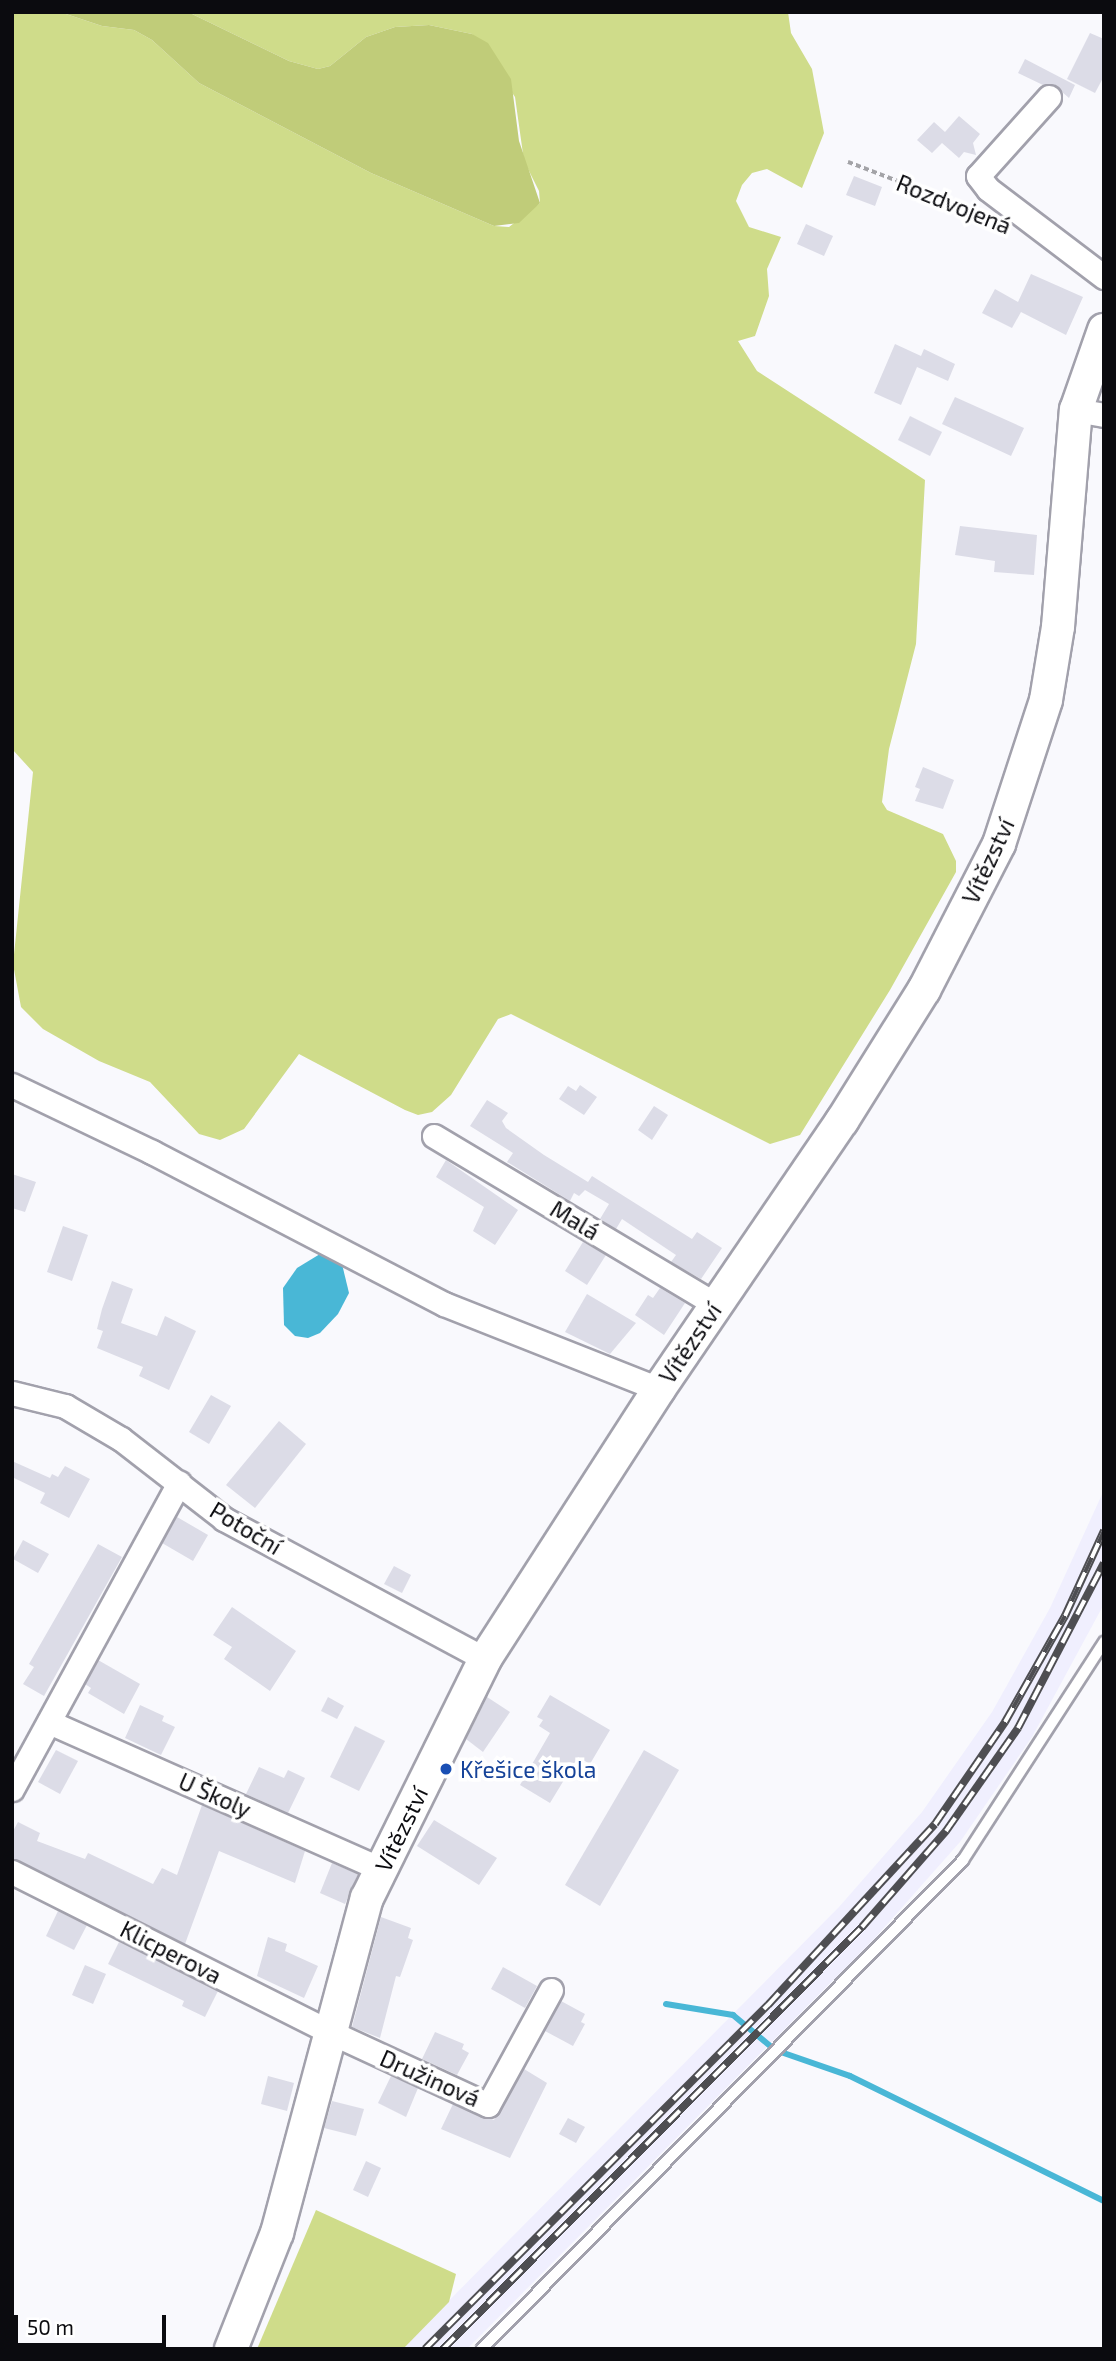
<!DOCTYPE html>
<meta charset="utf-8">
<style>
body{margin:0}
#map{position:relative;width:1116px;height:2361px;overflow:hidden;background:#f9f9fd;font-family:"Exo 2",sans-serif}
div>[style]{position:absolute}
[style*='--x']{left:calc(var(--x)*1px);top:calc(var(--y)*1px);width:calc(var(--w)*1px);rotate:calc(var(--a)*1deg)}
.built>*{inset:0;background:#f0effe}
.green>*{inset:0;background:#cfdc8a}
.forest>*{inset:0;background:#c0cc79}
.water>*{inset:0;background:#49b7d6}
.stream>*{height:6px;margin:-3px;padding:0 3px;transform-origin:3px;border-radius:3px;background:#49b7d6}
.building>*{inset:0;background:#dcdce7}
.path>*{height:3.5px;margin-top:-1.75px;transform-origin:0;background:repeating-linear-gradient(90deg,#a3a3a7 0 5px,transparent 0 8.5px)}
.roads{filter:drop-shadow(2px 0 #a2a1ac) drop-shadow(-2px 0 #a2a1ac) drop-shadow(0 2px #a2a1ac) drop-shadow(0 -2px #a2a1ac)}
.lane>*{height:10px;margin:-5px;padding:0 5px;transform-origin:5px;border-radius:5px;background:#fff}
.street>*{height:23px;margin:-11.5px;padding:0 11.5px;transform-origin:11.5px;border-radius:11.5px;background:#fff}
.secondary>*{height:32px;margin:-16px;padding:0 16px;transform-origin:16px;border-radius:16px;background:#fff}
.rail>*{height:8px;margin-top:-4px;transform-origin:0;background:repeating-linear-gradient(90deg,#fff 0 16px,#4e4e52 0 32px);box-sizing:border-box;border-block:2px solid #4e4e52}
.dots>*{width:19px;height:19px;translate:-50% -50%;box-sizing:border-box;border:4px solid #fff;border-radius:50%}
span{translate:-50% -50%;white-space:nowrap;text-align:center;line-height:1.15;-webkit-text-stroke:7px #fff;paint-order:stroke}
.street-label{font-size:23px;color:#0b0b0f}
.transit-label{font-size:23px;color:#164399}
.left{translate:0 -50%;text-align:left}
.frame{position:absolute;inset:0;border:14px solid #0b0b0f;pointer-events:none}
.scale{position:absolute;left:14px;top:2315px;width:152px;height:32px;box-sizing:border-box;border:4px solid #0b0b0f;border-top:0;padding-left:9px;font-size:21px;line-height:24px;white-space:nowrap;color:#0b0b0f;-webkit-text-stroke:5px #fff;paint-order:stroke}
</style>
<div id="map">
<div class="built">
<div style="clip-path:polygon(1104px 1490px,1104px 1604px,1032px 1737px,960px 1842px,874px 1939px,467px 2349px,401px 2349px,839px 1907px,922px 1812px,992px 1712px,1050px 1608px)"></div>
</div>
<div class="green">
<div style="clip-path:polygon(12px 12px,60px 12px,102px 26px,134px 30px,152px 40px,199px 83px,371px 173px,494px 226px,509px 227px,540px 203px,539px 191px,524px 161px,515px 97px,472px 34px,429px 25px,395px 27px,366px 37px,330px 66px,318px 69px,289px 61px,188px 12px,788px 12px,791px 33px,812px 69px,824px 133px,802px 188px,767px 169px,752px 173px,742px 185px,736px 201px,749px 227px,781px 237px,767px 269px,769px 296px,755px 336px,738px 341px,757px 371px,925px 480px,916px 644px,889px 749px,882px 802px,887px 810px,943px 834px,956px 861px,956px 872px,890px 990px,800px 1135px,770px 1144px,511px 1014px,498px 1019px,451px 1095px,432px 1112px,418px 1115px,405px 1110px,299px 1054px,244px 1129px,220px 1140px,199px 1134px,150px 1082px,99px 1061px,43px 1029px,21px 1007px,13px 964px,33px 772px,12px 749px)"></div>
<div style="clip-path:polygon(316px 2210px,456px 2274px,449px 2302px,403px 2349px,257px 2349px)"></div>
</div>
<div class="forest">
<div style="clip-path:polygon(60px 12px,188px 12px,289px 61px,318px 69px,330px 66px,366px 37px,395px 27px,429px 25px,472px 34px,488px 43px,511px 79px,519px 141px,540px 203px,519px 223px,494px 226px,371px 173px,199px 83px,152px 40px,134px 30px,102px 26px)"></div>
</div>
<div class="water">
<div style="clip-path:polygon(331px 1253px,341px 1260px,349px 1293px,338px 1314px,320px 1333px,308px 1338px,295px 1336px,284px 1325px,283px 1288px,297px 1268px,320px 1254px)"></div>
</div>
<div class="stream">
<div style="--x:666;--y:2004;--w:68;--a:9.3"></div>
<div style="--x:733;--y:2015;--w:55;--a:39.8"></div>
<div style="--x:775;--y:2050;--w:79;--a:19.1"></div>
<div style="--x:850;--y:2076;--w:283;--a:26.2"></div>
</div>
<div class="building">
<div style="clip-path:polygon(1090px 33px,1104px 39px,1104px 76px,1095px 93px,1067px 79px)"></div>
<div style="clip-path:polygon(1025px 59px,1075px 85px,1069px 98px,1053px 84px,1043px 85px,1018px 73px)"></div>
<div style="clip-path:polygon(959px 116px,980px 134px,973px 143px,976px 155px,964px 152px,959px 158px,942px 143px,932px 153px,917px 140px,934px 122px,945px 132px)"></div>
<div style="clip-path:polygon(854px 176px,882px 187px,875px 206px,846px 195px)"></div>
<div style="clip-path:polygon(806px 224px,833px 236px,824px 256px,797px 244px)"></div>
<div style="clip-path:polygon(1031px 274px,1083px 297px,1066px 335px,1021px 312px,1012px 328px,982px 313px,995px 289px,1018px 302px)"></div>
<div style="clip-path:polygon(895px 344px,921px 356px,924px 349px,955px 364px,948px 381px,917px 367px,901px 405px,874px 393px)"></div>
<div style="clip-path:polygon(955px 397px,1024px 428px,1011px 456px,942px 424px)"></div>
<div style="clip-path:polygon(910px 416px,942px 432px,930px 456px,898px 440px)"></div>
<div style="clip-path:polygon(960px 526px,1037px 535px,1034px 575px,994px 572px,995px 561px,955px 555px)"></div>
<div style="clip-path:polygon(923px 767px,954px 780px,943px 809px,915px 801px,920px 789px,915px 787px)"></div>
<div style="clip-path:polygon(580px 1085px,597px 1097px,584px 1115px,559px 1099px,568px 1086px,576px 1091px)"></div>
<div style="clip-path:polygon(487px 1100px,508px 1113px,502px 1121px,506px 1128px,544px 1155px,588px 1182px,592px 1176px,692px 1239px,697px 1232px,722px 1248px,701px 1279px,671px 1262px,676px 1255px,622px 1219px,616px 1229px,600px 1219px,609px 1204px,585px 1190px,579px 1196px,574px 1193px,570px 1201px,507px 1162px,513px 1153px,470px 1126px)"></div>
<div style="clip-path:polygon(654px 1106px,668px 1115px,652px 1140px,638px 1130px)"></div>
<div style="clip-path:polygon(446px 1160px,518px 1210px,495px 1245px,473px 1231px,484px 1207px,436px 1177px)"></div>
<div style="clip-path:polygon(12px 1174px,36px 1182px,25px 1212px,12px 1208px)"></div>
<div style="clip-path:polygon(63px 1226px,88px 1235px,72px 1281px,47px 1272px)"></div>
<div style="clip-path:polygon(583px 1242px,606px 1255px,587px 1285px,565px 1271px)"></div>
<div style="clip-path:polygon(112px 1281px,133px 1289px,121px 1323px,157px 1336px,165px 1316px,196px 1331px,169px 1390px,139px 1376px,143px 1367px,97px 1348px,103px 1331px,97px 1329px,102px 1309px)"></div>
<div style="clip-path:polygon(660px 1288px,685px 1303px,664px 1335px,635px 1315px,648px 1295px,653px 1298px)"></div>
<div style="clip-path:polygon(587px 1294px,636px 1323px,610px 1354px,565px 1332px)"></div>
<div style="clip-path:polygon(211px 1395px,231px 1406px,209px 1444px,189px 1432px)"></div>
<div style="clip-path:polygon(279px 1421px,306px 1444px,255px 1508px,226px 1485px)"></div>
<div style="clip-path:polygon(12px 1461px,50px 1478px,52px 1474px,58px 1477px,65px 1466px,90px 1479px,69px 1518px,40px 1503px,45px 1493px,12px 1477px)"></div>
<div style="clip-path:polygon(177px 1517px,208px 1535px,193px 1561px,162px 1543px)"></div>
<div style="clip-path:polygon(23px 1540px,49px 1554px,38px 1573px,13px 1559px)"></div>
<div style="clip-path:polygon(98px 1544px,122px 1557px,44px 1696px,23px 1684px,34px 1667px,29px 1664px)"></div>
<div style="clip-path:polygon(394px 1566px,411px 1575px,402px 1593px,384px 1584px)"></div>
<div style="clip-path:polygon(232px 1607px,296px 1651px,270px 1691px,224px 1659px,232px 1647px,213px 1635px)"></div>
<div style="clip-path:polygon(98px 1660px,140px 1684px,124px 1714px,88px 1693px,91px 1688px,85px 1684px)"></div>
<div style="clip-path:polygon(550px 1695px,610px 1730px,590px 1764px,578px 1757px,550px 1803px,520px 1785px,550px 1733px,539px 1726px,543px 1720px,537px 1717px)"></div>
<div style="clip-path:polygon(328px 1697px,344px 1706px,337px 1719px,321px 1711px)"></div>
<div style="clip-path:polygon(487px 1697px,510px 1712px,483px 1752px,466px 1739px)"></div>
<div style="clip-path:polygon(140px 1705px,164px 1716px,162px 1721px,175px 1727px,161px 1755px,125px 1738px)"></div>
<div style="clip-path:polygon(355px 1726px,385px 1741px,359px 1791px,330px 1777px)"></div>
<div style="clip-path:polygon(56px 1750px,78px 1761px,60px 1794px,38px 1782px)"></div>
<div style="clip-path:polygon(644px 1750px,679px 1770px,600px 1906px,565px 1885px)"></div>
<div style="clip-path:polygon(259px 1767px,284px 1778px,288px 1770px,305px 1778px,288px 1813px,246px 1794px)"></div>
<div style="clip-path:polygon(202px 1805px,305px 1851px,295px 1883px,219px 1851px,185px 1944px,12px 1858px,12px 1833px,18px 1822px,40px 1833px,37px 1841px,85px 1859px,88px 1853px,153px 1884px,162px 1868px,177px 1875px)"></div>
<div style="clip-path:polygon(434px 1820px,497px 1858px,479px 1885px,417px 1846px)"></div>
<div style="clip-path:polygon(332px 1863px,358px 1874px,345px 1904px,320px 1893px)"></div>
<div style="clip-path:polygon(58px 1911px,87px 1925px,74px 1950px,46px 1936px)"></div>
<div style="clip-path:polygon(381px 1917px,411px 1928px,408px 1938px,413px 1940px,400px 1977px,396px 1976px,380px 2038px,352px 2027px)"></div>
<div style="clip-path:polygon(268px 1937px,287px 1944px,285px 1951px,318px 1966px,304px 1998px,257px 1976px)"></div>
<div style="clip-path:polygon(119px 1942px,218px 1991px,205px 2017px,182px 2006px,184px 2001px,108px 1964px)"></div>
<div style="clip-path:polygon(85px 1965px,106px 1974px,93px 2004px,72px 1995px)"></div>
<div style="clip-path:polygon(503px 1967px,537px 1986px,525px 2008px,491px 1989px)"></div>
<div style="clip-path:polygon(561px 2001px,585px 2014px,581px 2022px,585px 2024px,573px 2046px,545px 2031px)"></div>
<div style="clip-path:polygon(435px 2032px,464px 2044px,462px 2049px,469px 2053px,457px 2075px,422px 2059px)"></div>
<div style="clip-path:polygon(524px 2069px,547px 2083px,510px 2158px,441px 2129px,453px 2104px,494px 2120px)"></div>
<div style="clip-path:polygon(268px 2076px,294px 2083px,287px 2111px,261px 2104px)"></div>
<div style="clip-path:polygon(391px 2076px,418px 2088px,406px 2117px,378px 2103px)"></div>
<div style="clip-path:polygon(332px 2101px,364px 2109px,356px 2136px,324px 2128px)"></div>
<div style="clip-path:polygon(568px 2118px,585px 2127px,576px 2143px,559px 2134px)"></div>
<div style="clip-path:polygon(366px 2161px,381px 2168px,368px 2197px,353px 2190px)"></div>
</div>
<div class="path">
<div style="--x:848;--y:162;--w:142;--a:21"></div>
</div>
<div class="roads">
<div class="lane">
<div style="--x:482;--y:2349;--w:686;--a:-45.47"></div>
<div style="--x:963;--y:1860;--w:260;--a:-57.1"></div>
</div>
<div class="street">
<div style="--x:1049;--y:97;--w:106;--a:131.9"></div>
<div style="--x:978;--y:176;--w:16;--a:52"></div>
<div style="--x:988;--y:189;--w:146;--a:37.2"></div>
<div style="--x:1076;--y:410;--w:28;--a:10"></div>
<div style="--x:12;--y:1085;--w:155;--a:25.6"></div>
<div style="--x:152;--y:1152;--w:329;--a:27.5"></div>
<div style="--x:444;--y:1304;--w:231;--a:21.6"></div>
<div style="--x:434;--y:1136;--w:329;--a:30.9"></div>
<div style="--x:12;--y:1393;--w:55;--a:13.8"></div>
<div style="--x:65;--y:1406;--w:65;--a:30.5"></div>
<div style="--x:121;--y:1439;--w:130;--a:37.8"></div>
<div style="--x:224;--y:1519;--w:296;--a:28.2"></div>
<div style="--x:49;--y:1722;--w:363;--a:23.9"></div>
<div style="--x:12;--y:1789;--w:349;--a:-61.4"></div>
<div style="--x:12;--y:1872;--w:356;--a:26.7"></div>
<div style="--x:330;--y:2032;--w:174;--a:24.8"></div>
<div style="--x:488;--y:2105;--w:131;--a:-61.3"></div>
</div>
<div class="secondary">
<div style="--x:231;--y:2349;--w:125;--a:-68.4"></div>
<div style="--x:277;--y:2233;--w:347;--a:-75"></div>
<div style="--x:367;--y:1898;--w:267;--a:-63.7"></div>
<div style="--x:485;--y:1659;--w:321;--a:-57.2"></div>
<div style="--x:659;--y:1389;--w:325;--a:-55.7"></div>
<div style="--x:842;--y:1121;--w:155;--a:-58"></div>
<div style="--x:924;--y:990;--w:164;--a:-62.8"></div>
<div style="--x:999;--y:844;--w:151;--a:-71.9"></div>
<div style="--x:1046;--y:700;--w:74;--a:-80.7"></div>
<div style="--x:1058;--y:627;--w:218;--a:-85.3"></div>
<div style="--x:1076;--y:410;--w:85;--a:-70.7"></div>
</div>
</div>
<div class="rail">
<div style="--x:425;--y:2349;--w:486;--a:-45.1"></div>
<div style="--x:768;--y:2005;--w:246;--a:-47.3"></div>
<div style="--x:935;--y:1824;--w:124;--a:-55.5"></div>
<div style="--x:1005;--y:1722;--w:122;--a:-60.5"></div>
<div style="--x:1065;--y:1616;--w:94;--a:-65.4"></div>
<div style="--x:443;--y:2349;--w:595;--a:-45.2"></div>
<div style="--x:862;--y:1927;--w:128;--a:-48.8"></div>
<div style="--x:946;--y:1831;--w:126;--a:-55"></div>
<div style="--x:1018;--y:1728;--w:186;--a:-62.5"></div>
</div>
<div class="dots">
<div style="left:446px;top:1769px;background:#1a4fb4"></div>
</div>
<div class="street-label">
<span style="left:954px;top:204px;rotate:22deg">Rozdvojená</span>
<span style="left:988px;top:861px;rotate:-65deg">Vítězství</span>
<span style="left:575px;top:1220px;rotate:31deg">Malá</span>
<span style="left:690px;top:1343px;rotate:-56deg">Vítězství</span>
<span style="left:246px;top:1528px;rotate:31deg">Potoční</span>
<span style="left:215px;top:1795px;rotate:24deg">U Školy</span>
<span style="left:401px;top:1829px;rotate:-64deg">Vítězství</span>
<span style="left:171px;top:1952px;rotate:27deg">Klicperova</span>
<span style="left:430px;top:2078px;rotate:24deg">Družinová</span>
</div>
<div class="transit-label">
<span class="left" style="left:460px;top:1769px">Křešice škola</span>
</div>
<div class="frame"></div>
<div class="scale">50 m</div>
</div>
